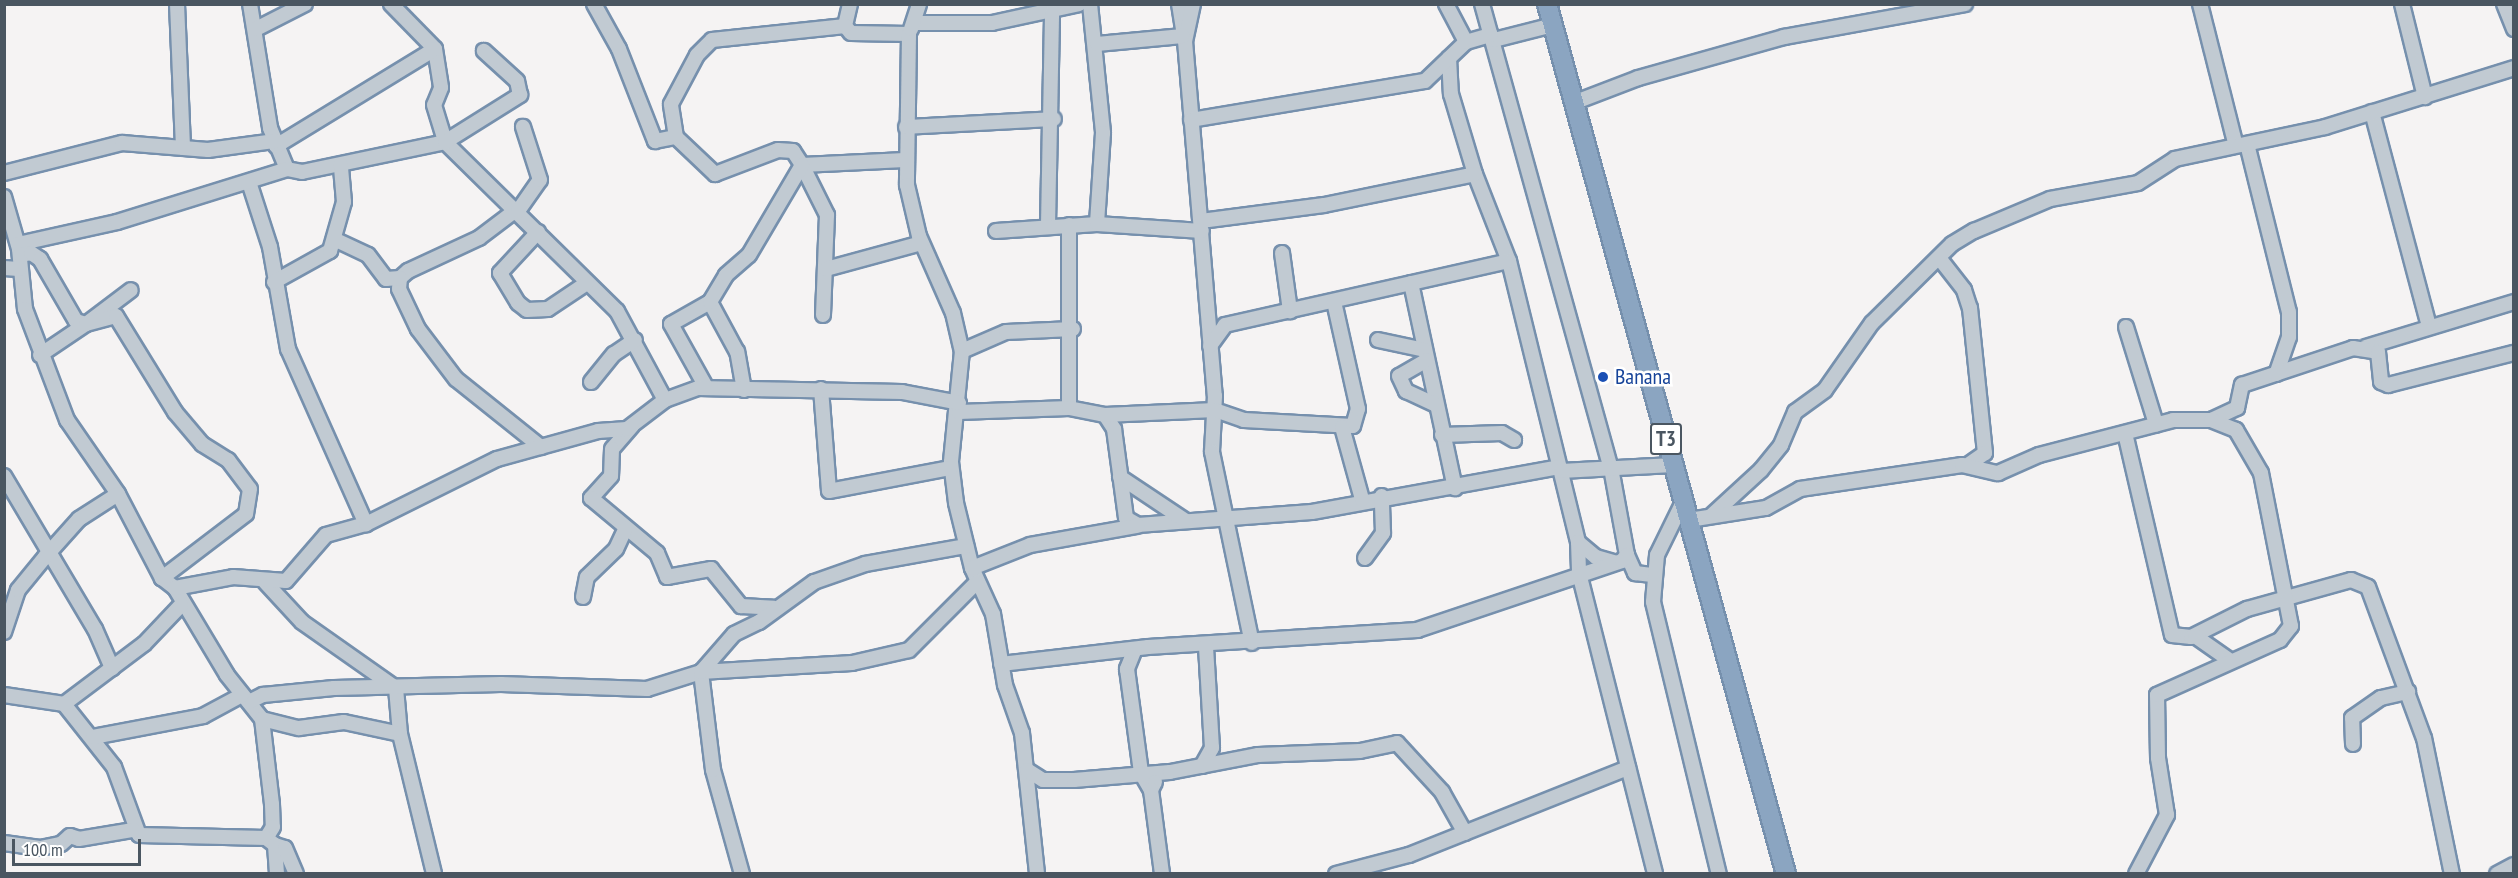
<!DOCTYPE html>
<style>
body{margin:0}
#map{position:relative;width:2518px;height:878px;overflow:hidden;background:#f5f3f3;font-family:"PT Sans Narrow",sans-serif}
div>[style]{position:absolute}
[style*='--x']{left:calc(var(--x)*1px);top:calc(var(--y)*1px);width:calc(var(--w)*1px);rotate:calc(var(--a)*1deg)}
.roads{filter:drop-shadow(2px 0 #7690ad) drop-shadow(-2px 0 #7690ad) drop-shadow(0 2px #7690ad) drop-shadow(0 -2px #7690ad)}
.minor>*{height:14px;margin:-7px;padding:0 7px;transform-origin:7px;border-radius:7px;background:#c1cad2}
.highway>*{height:18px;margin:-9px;padding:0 9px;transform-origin:9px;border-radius:9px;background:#8ba5c1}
.dots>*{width:16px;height:16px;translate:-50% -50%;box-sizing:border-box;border:3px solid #fff;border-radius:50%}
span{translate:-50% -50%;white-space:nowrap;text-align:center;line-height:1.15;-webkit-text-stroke:5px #fff;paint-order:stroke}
.shield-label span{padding:2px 4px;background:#fff;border:2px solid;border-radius:4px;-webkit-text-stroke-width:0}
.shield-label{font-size:21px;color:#4a5661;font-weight:700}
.transit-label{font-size:22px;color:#164399}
.left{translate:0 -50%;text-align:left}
.frame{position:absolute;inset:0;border:6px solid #4a5661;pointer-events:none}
.scale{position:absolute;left:12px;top:839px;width:129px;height:27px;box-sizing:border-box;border:3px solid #4a5661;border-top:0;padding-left:8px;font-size:18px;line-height:21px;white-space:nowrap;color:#4a5661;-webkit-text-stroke:4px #fff;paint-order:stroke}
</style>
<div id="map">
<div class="roads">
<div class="minor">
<div style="--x:177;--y:4;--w:144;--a:87.6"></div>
<div style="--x:250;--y:4;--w:126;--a:80.8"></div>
<div style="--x:270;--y:128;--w:44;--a:67.5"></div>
<div style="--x:287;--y:169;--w:15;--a:11"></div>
<div style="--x:302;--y:172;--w:146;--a:-11.8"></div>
<div style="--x:445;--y:142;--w:241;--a:44.5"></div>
<div style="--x:617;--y:311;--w:101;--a:61.7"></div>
<div style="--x:391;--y:4;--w:63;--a:45.6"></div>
<div style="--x:435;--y:49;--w:39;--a:81"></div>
<div style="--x:441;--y:88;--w:18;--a:112"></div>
<div style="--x:434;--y:105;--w:39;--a:73"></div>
<div style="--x:445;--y:142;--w:89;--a:-32.1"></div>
<div style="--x:520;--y:95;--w:14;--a:-102"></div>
<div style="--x:517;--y:81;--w:45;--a:-137.7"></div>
<div style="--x:594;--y:4;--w:51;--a:60.9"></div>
<div style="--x:619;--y:49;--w:99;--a:68.6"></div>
<div style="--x:655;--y:141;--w:21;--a:-11"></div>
<div style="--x:676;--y:137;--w:54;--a:43.5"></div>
<div style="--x:715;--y:174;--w:67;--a:-20.9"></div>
<div style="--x:778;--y:150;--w:15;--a:4"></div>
<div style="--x:793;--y:151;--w:17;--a:57"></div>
<div style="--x:802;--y:165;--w:103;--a:-2.8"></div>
<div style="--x:850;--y:4;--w:23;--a:103"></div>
<div style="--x:845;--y:26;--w:9;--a:49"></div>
<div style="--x:851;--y:33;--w:58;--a:1"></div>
<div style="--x:909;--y:34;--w:151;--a:90.8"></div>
<div style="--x:907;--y:185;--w:52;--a:76.8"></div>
<div style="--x:919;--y:236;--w:84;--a:66.2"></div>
<div style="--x:953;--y:313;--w:39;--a:77"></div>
<div style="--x:962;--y:351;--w:112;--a:95.7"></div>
<div style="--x:951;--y:462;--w:41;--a:83"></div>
<div style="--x:956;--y:503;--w:67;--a:76.2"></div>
<div style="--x:972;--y:568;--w:51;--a:65.5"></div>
<div style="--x:993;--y:614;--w:72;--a:80.4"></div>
<div style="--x:1005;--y:685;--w:51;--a:70.5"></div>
<div style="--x:1022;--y:733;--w:142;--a:83.9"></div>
<div style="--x:1090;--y:4;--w:130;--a:84.2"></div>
<div style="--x:1103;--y:133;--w:91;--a:93.8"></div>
<div style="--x:1179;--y:4;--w:37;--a:81"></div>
<div style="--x:1193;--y:4;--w:38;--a:102"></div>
<div style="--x:1185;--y:41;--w:356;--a:85.2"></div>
<div style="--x:1215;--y:396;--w:56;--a:93.1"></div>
<div style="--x:1212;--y:452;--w:195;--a:78.2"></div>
<div style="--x:1446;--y:4;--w:43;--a:62.2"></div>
<div style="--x:1482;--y:4;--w:482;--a:74.5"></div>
<div style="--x:1611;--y:468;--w:88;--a:79.6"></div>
<div style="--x:1627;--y:555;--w:20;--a:66"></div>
<div style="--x:1635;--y:573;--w:17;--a:7"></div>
<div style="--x:2200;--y:4;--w:142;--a:75.8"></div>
<div style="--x:2402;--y:4;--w:96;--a:76.1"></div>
<div style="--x:2504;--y:4;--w:27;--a:68"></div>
<div style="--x:914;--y:23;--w:78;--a:0"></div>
<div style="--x:992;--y:23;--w:89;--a:-12.3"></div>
<div style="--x:256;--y:29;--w:55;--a:-27"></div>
<div style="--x:911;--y:29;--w:26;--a:-72"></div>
<div style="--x:1494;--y:40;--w:61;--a:-14.3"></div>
<div style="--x:1097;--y:44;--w:86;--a:-5.3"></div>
<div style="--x:1449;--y:58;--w:36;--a:87"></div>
<div style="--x:1451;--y:94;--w:84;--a:73.3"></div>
<div style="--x:1475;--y:174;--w:93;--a:68.7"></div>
<div style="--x:1509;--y:261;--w:289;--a:76.2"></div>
<div style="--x:1578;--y:542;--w:31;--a:88"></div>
<div style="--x:1579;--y:573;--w:310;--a:75.8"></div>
<div style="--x:1573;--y:103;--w:70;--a:-21"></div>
<div style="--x:1638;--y:78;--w:152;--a:-15.7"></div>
<div style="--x:1784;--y:37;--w:184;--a:-10.3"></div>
<div style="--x:2372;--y:112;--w:221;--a:75.1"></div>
<div style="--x:1191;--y:120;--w:237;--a:-9.5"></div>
<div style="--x:1425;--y:81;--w:57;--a:-43.6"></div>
<div style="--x:1466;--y:42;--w:26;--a:-16"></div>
<div style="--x:906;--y:127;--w:148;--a:-3.1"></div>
<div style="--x:676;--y:137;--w:33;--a:-99"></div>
<div style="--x:671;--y:104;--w:55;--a:-62"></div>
<div style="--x:697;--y:55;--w:21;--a:-45"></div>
<div style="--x:712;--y:40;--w:134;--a:-6"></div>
<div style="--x:2247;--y:144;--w:173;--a:76"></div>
<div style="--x:2289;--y:312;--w:25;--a:90"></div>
<div style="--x:2289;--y:337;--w:39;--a:109"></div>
<div style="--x:276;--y:146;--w:186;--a:-31.4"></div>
<div style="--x:802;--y:165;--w:56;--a:63.4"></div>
<div style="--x:827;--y:215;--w:100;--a:92.3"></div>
<div style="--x:4;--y:173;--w:122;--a:-14.3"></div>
<div style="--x:122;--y:143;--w:86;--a:4.7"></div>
<div style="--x:208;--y:150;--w:68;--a:-7.7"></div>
<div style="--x:249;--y:182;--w:68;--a:72.1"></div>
<div style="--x:270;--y:247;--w:104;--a:80"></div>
<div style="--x:288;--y:349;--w:192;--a:66"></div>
<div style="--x:4;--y:197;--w:54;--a:73.9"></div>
<div style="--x:19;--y:249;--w:60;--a:84.3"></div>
<div style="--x:25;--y:309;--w:119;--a:69.3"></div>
<div style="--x:67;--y:420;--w:90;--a:55.4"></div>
<div style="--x:118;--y:494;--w:95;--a:62.4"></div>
<div style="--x:162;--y:578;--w:16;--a:38"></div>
<div style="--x:175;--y:588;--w:101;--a:59.1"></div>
<div style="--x:227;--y:675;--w:56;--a:51.5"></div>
<div style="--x:262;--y:719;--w:86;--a:83.3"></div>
<div style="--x:272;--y:804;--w:23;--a:88"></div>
<div style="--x:273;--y:827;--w:13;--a:122"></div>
<div style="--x:266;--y:838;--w:11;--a:38"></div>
<div style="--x:275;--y:845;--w:29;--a:86"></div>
<div style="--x:516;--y:210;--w:46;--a:142.9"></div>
<div style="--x:479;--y:238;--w:78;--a:155.1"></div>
<div style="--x:408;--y:271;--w:11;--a:139"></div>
<div style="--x:400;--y:278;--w:11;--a:95"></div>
<div style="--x:399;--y:289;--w:44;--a:64.6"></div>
<div style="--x:418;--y:329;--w:63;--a:52.8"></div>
<div style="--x:456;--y:379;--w:109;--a:38.7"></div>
<div style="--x:518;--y:211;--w:38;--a:-55"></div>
<div style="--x:540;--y:180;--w:56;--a:-107.8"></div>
<div style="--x:1201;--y:221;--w:124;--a:-7.4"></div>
<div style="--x:1324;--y:205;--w:154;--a:-11.6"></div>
<div style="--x:1048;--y:225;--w:213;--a:-88.9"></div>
<div style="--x:996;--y:231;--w:101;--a:-4"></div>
<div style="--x:1097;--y:224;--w:105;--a:3.8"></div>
<div style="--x:538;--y:232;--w:56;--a:132.8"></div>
<div style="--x:500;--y:273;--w:35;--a:59"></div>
<div style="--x:518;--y:303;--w:11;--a:38"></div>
<div style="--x:527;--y:310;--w:21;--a:-3"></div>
<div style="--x:548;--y:309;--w:47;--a:-33.7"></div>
<div style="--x:336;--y:240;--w:35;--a:25"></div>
<div style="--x:368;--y:255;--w:30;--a:53"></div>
<div style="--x:386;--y:279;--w:14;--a:-4"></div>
<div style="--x:18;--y:244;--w:101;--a:-12.5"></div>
<div style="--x:117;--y:222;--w:178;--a:-17.3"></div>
<div style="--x:1282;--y:253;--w:59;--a:82.1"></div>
<div style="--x:20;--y:255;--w:11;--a:-10"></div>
<div style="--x:31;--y:253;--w:11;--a:34"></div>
<div style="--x:40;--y:259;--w:72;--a:59.9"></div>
<div style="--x:76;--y:321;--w:10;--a:17"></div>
<div style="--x:86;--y:324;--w:56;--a:-37.1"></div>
<div style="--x:1940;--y:259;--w:39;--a:52"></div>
<div style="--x:1964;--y:290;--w:19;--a:72"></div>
<div style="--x:1970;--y:308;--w:146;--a:84.1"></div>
<div style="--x:1985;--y:453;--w:21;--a:145"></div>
<div style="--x:4;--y:268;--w:15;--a:4"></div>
<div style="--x:826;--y:269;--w:99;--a:-15.2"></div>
<div style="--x:274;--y:282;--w:64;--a:-29"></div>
<div style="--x:330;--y:251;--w:51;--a:-74.1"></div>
<div style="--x:344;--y:202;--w:37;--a:-95"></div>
<div style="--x:1411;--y:283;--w:210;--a:77.9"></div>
<div style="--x:2126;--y:327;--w:102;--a:72.8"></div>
<div style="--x:1378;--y:340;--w:48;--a:12"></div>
<div style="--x:1210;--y:346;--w:26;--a:-54"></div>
<div style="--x:1225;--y:325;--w:291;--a:-12.7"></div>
<div style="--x:2366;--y:347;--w:155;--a:-16.9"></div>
<div style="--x:962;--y:351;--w:48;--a:-23.4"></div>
<div style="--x:1006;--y:332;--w:67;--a:-2.6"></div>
<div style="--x:40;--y:355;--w:55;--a:-34"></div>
<div style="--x:86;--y:324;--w:31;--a:-15"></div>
<div style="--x:116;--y:316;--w:113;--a:58.4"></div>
<div style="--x:175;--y:412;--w:42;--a:49.8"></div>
<div style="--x:202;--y:444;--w:31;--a:32"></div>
<div style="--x:228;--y:460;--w:36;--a:53"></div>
<div style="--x:250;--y:489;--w:25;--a:99"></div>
<div style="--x:246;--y:514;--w:106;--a:142.7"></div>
<div style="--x:1427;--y:360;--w:32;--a:150"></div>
<div style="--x:1399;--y:376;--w:17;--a:65"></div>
<div style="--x:1406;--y:391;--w:33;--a:25"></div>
<div style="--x:591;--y:382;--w:36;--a:-51"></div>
<div style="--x:614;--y:354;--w:25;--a:-34"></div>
<div style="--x:706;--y:387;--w:72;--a:-119.1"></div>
<div style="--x:671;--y:324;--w:45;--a:-29.4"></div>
<div style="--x:821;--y:389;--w:102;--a:85.5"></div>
<div style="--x:829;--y:491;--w:124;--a:-10.7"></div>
<div style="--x:744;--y:390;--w:39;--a:-100"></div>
<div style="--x:737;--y:352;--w:57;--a:-118.4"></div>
<div style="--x:710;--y:302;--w:31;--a:-59"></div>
<div style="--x:726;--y:275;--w:30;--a:-41"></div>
<div style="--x:749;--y:255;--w:104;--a:-59.5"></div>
<div style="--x:1069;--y:408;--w:183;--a:-90"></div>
<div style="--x:959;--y:412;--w:110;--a:-2.1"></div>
<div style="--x:1069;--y:408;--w:37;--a:11"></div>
<div style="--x:1105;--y:415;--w:17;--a:57"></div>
<div style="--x:1114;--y:429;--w:90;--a:82.3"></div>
<div style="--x:1126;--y:518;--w:14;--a:30"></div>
<div style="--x:1138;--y:525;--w:174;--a:-4.3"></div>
<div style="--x:1312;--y:512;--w:251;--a:-10.3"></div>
<div style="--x:1105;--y:415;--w:110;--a:-2.6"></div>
<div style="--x:1215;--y:410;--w:31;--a:19"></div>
<div style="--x:1244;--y:420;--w:109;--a:3.2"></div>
<div style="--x:1353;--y:426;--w:18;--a:-74"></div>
<div style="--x:1358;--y:409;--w:110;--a:-102.6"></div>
<div style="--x:632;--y:426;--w:30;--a:131"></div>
<div style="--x:612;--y:449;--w:27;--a:92"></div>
<div style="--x:611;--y:476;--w:30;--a:132"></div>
<div style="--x:591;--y:498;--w:86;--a:39.8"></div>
<div style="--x:657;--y:553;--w:26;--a:67"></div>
<div style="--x:667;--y:577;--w:45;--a:-10.3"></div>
<div style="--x:711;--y:569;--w:48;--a:51"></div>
<div style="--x:741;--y:606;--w:33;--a:3"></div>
<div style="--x:1342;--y:427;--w:75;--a:74.5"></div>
<div style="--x:2125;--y:433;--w:207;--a:76.9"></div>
<div style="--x:2172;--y:635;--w:19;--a:6"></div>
<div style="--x:2191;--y:637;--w:63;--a:-26.6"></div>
<div style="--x:2247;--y:609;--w:108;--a:-15.6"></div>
<div style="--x:2351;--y:580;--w:18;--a:22"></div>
<div style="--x:2368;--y:587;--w:161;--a:69.7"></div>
<div style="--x:2424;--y:738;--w:139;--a:78.4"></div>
<div style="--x:1442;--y:435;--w:60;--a:-1.9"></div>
<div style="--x:1502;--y:433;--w:14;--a:30"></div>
<div style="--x:1561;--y:471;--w:112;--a:-3.1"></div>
<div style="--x:4;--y:476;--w:178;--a:59.3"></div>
<div style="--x:95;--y:629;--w:43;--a:66.4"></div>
<div style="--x:1120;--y:477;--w:79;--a:33.7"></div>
<div style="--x:1684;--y:500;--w:61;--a:116.1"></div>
<div style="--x:1657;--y:555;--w:47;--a:94.9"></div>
<div style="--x:1653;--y:602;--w:280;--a:76.4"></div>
<div style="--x:1711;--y:516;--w:68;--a:-42.6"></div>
<div style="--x:1761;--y:470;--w:32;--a:-51"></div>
<div style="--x:1781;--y:445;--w:36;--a:-67"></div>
<div style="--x:1795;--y:412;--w:37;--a:-36"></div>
<div style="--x:1825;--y:390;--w:82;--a:-55"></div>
<div style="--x:1872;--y:323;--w:112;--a:-44.6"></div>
<div style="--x:1952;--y:244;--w:26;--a:-31"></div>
<div style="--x:1974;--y:231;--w:82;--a:-22.8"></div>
<div style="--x:2050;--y:199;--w:89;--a:-10.3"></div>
<div style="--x:2138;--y:183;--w:44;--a:-33"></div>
<div style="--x:2175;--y:159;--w:153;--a:-12"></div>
<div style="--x:2325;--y:127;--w:198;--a:-17.3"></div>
<div style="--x:1689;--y:520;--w:78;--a:-8.9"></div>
<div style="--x:1766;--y:508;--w:39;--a:-29"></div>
<div style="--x:1800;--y:489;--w:164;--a:-8.4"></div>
<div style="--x:1962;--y:465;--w:37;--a:13"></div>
<div style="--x:1998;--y:473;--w:45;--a:-23.7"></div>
<div style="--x:2039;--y:455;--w:138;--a:-14.6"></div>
<div style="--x:2173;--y:420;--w:38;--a:0"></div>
<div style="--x:2211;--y:420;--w:29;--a:-25"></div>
<div style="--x:2237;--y:408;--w:24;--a:-78"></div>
<div style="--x:2242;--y:385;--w:117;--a:-18.4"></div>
<div style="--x:2353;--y:348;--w:25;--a:9"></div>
<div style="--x:2378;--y:352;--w:30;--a:84"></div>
<div style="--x:2381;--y:382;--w:8;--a:23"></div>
<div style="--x:2388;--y:385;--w:130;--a:-14.3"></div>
<div style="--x:1578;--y:542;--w:23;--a:40"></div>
<div style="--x:1596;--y:557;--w:19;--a:16"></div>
<div style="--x:1365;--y:558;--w:31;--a:-54"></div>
<div style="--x:1383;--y:533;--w:37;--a:-92"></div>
<div style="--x:972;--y:568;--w:62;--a:-21.6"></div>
<div style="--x:1030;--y:545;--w:109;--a:-10.1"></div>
<div style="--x:265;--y:582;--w:54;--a:47.2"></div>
<div style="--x:302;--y:622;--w:115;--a:35.1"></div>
<div style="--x:396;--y:688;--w:46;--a:85"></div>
<div style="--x:400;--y:734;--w:144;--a:76.3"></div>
<div style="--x:175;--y:588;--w:59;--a:-10.7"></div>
<div style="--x:233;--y:577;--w:53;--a:4.3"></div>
<div style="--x:286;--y:581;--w:61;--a:-49"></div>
<div style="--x:326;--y:535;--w:41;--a:-15.4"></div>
<div style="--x:366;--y:524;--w:146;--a:-26.4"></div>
<div style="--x:497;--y:459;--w:105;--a:-15.5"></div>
<div style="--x:598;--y:431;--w:29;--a:-4"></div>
<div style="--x:627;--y:429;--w:48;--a:-37.3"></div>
<div style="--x:665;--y:400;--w:35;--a:-20"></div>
<div style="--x:698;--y:388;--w:204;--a:1.1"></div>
<div style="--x:902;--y:392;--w:58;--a:10.9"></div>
<div style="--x:583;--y:597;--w:20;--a:-79"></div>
<div style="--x:587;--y:577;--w:40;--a:-44"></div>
<div style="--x:616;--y:549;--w:23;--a:-65"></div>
<div style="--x:4;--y:632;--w:44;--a:-71.6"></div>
<div style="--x:18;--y:590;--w:43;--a:-50.7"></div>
<div style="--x:45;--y:557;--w:51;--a:-48.2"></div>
<div style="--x:79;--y:519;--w:46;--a:-32.7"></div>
<div style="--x:2195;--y:636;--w:40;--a:34.9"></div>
<div style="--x:1135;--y:649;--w:22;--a:112"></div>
<div style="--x:1127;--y:669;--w:105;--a:82.3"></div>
<div style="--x:1141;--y:773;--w:20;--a:60"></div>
<div style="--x:1001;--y:664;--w:148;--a:-6.6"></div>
<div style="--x:1148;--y:647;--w:270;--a:-3.6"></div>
<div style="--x:1417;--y:630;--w:216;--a:-18.6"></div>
<div style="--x:1622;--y:561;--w:8;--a:-50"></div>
<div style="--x:4;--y:695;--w:61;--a:8.5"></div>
<div style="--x:64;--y:704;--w:80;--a:51.6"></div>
<div style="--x:114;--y:767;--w:72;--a:69.8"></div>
<div style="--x:139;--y:835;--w:127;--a:1.4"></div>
<div style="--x:249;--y:702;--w:16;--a:-27"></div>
<div style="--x:263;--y:695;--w:71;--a:-5.6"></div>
<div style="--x:334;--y:688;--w:167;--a:-1.4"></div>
<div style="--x:501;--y:684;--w:146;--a:2"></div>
<div style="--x:647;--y:689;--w:57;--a:-17.5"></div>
<div style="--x:701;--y:672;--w:151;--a:-3.4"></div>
<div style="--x:852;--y:663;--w:58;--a:-12.8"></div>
<div style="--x:909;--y:650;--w:96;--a:-45"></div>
<div style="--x:64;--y:704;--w:100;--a:-36.9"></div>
<div style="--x:144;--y:644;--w:54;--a:-46.5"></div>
<div style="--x:262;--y:719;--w:38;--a:14"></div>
<div style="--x:299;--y:728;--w:45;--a:-7.6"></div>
<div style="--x:344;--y:722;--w:57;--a:12.1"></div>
<div style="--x:93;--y:737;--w:112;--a:-10.8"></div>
<div style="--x:203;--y:716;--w:44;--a:-28.3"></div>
<div style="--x:2353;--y:744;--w:26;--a:-92"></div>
<div style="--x:2352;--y:718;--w:35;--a:-35"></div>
<div style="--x:2381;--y:698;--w:28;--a:-13"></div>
<div style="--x:1202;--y:766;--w:21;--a:-61"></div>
<div style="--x:1212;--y:748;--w:102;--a:-93.4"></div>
<div style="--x:1027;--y:770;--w:19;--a:32"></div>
<div style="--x:1043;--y:780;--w:31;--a:0"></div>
<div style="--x:1074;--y:780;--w:96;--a:-4.8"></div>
<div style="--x:1170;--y:772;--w:90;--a:-10.9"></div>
<div style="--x:1258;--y:755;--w:102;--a:-2.2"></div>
<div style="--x:1360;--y:751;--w:38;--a:-12"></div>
<div style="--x:1397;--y:743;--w:67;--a:47.4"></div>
<div style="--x:1442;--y:792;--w:47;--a:60.7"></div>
<div style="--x:1155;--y:782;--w:9;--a:117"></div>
<div style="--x:1151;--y:790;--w:85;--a:82.5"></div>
<div style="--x:4;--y:843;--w:36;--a:8"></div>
<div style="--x:40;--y:848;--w:21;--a:-11"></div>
<div style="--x:61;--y:844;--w:12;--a:-42"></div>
<div style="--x:70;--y:836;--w:9;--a:18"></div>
<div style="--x:79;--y:839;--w:55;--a:-9.5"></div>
<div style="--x:275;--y:845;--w:10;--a:17"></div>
<div style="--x:285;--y:848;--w:28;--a:67"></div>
<div style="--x:742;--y:874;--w:108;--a:-105.6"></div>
<div style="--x:713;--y:770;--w:99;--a:-97"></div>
<div style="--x:701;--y:672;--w:50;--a:-49"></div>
<div style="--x:734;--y:634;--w:28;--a:-26"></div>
<div style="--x:759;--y:622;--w:68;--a:-36"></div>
<div style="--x:814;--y:582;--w:54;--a:-19.4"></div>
<div style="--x:865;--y:564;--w:103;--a:-10.1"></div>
<div style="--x:1336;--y:874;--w:75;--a:-14.6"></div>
<div style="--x:1409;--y:855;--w:236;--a:-21.7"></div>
<div style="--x:2136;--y:874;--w:67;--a:-62.3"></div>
<div style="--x:2167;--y:815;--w:58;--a:-99"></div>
<div style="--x:2158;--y:758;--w:63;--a:-90.9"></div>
<div style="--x:2157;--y:695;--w:135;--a:-24.1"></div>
<div style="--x:2280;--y:640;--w:18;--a:-52"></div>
<div style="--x:2291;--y:626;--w:156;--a:-101.1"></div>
<div style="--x:2261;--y:473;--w:50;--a:-120.2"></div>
<div style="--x:2236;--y:430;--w:27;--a:-158"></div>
<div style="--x:2497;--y:874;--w:19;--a:-28"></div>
</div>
<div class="highway">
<div style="--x:1547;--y:4;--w:902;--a:74.64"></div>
</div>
</div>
<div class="dots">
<div style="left:1603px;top:377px;background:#1a4fb4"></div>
</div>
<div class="shield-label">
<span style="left:1666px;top:439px">T3</span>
</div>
<div class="transit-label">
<span class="left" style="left:1615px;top:377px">Banana</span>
</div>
<div class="frame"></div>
<div class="scale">100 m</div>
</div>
